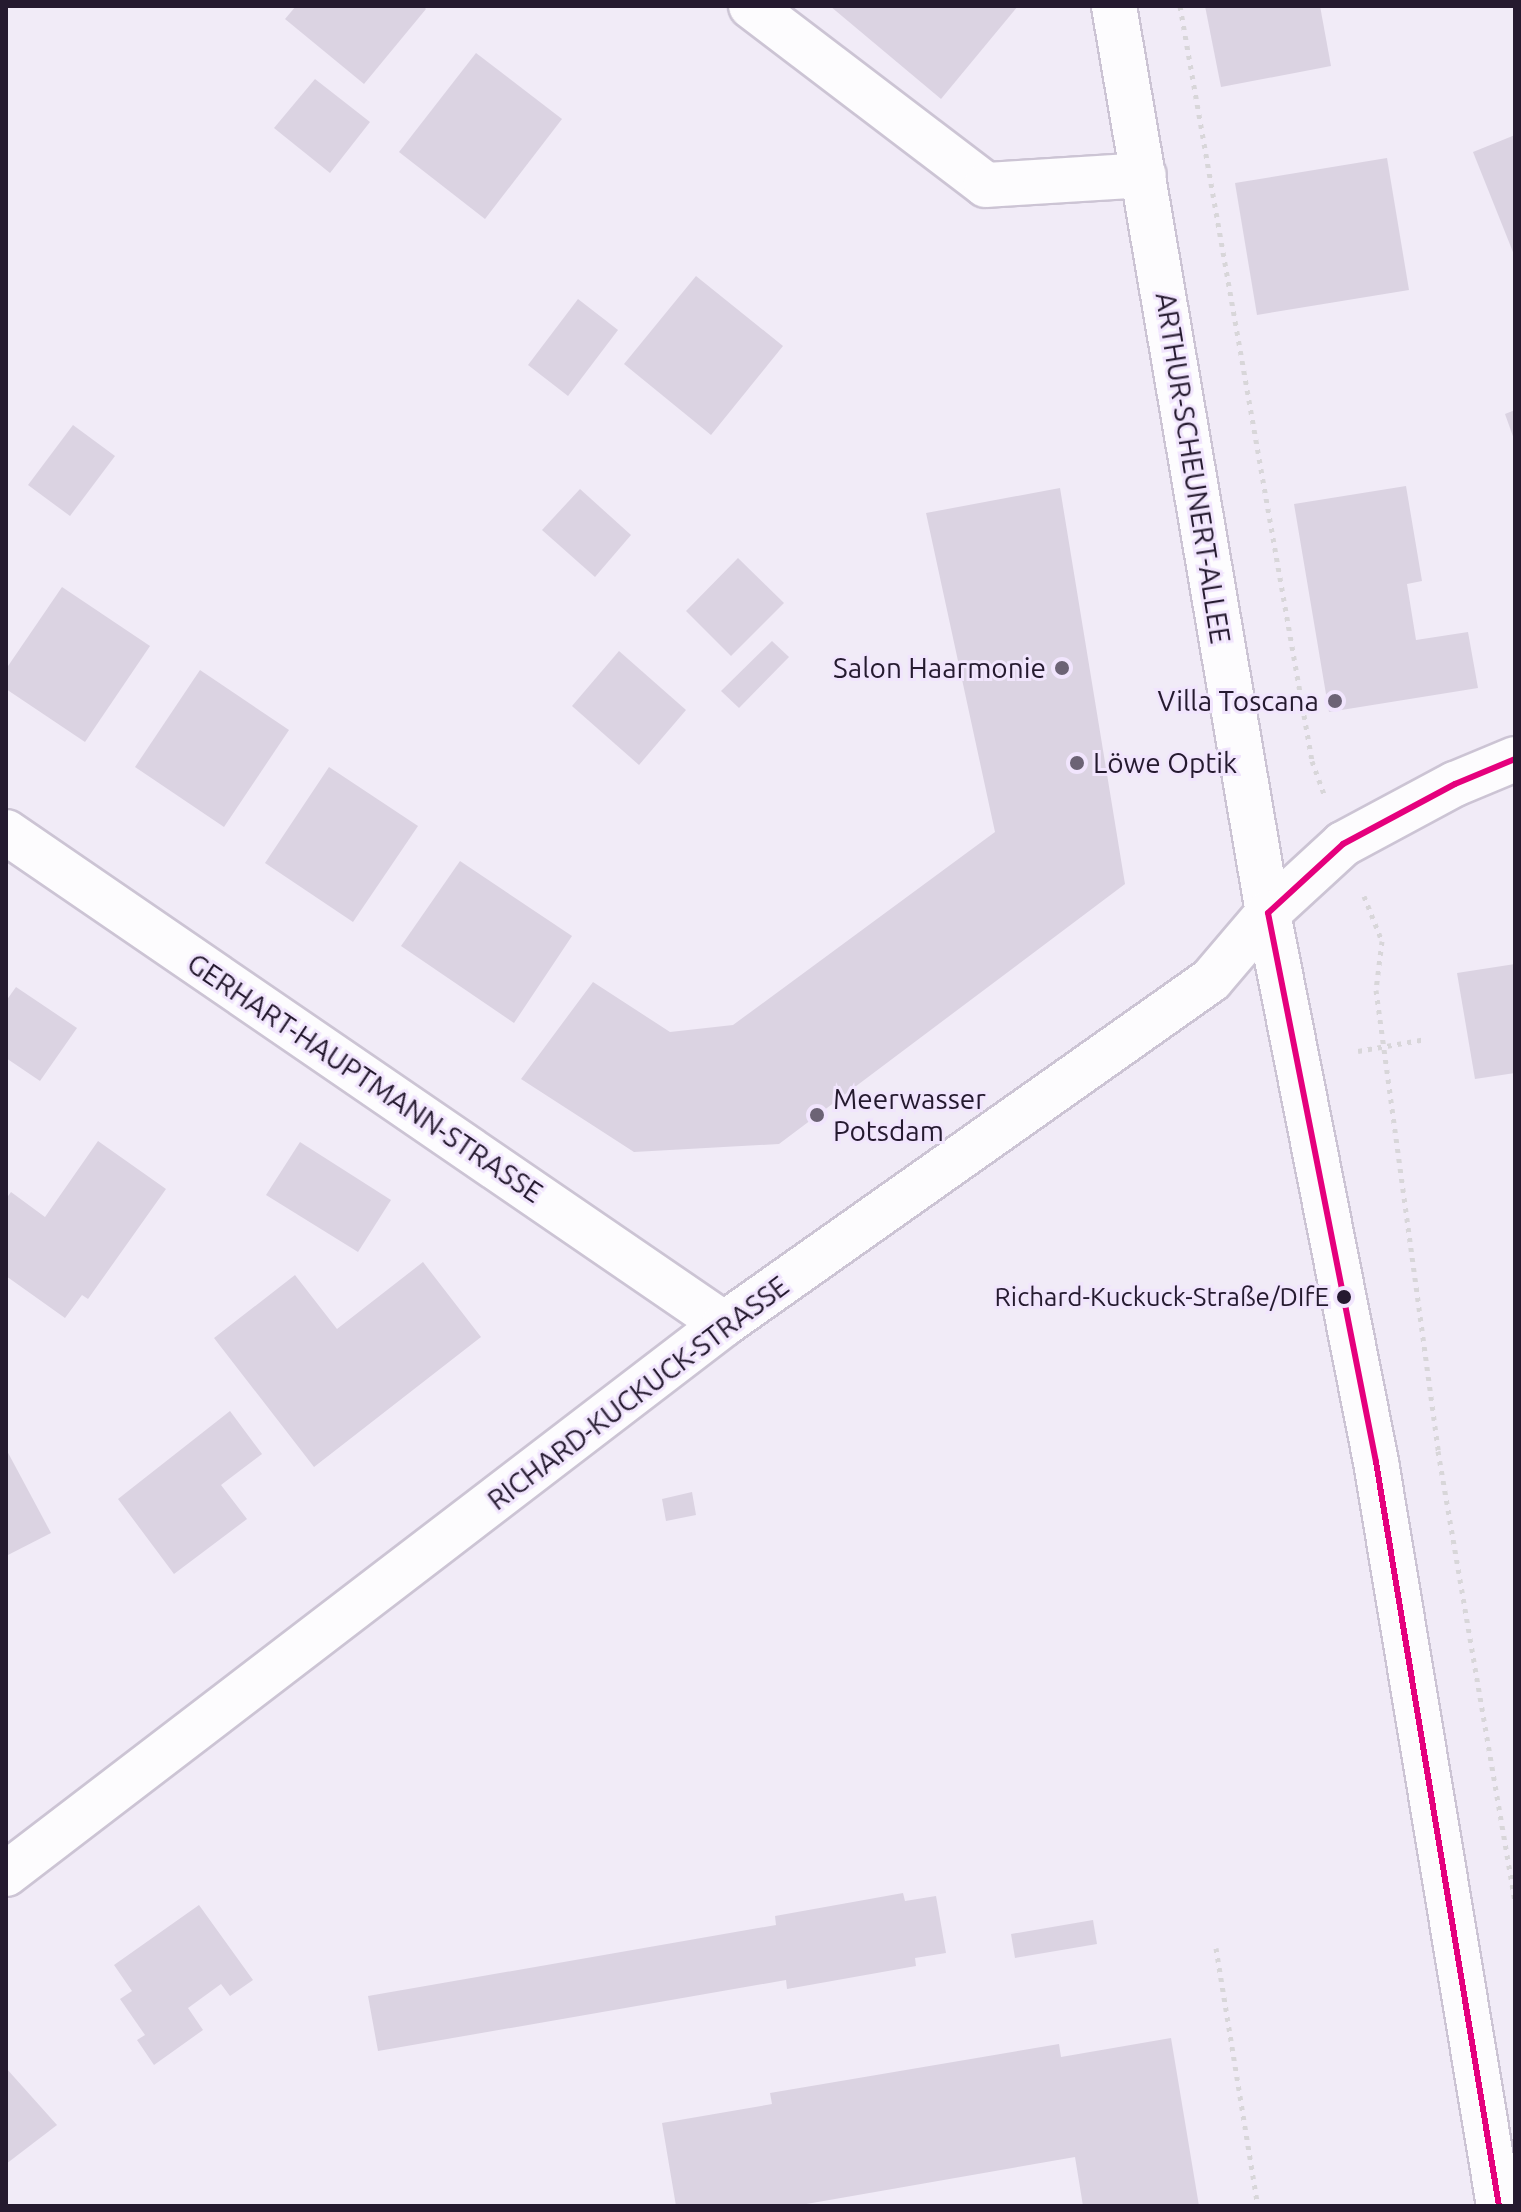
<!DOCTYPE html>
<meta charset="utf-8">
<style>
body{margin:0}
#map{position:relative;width:1521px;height:2212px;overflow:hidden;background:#f1ebf7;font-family:Ubuntu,sans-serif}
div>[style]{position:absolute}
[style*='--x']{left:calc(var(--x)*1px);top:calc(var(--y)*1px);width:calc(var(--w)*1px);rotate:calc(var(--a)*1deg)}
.building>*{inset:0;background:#dbd3e2}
.path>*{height:5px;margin-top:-2.5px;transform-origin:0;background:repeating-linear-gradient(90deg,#d8d6d9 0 4px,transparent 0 10px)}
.roads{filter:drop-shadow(2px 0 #ccc4d4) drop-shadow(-2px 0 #ccc4d4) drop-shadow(0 2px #ccc4d4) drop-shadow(0 -2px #ccc4d4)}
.minor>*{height:44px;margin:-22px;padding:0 22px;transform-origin:22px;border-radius:22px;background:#fdfcfe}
.secondary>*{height:44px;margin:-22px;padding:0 22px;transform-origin:22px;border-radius:22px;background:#fdfcfe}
.bus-1>*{height:6px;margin:-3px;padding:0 3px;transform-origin:3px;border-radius:3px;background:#e5007d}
.dots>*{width:22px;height:22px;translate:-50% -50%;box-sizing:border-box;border:4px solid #f1e5fd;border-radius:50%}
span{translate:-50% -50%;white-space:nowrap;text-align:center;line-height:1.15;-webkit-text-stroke:6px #f1e5fd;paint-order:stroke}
.bus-label{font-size:26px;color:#251a2f}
.right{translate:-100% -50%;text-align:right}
.street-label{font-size:28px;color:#251a2f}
.poi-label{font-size:28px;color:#251a2f}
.left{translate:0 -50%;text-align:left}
.frame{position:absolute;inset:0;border:8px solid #251a2f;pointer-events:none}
</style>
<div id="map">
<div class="building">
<div style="clip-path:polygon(296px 6px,423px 6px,426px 9px,364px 84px,285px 19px)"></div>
<div style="clip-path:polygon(830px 6px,1018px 6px,941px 99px)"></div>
<div style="clip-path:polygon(1205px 6px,1320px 6px,1331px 66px,1221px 87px)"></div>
<div style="clip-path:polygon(476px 53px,562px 119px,485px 219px,399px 152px)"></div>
<div style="clip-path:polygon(315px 79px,370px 122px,330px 173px,274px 128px)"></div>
<div style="clip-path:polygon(1515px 135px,1515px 257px,1473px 152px)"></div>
<div style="clip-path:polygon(1387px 158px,1409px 290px,1257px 315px,1235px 183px)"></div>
<div style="clip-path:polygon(696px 276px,783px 346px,711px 435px,624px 364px)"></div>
<div style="clip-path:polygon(578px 299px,618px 330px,568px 396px,528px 365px)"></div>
<div style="clip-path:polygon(1515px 410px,1515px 442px,1505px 414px)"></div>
<div style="clip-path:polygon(73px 425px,115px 456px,70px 516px,28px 485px)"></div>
<div style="clip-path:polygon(1406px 486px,1422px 581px,1407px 584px,1416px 640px,1468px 632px,1478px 688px,1329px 712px,1294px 504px)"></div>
<div style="clip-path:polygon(1060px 488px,1125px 884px,779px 1144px,634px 1152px,521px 1079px,593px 982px,670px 1032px,733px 1025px,995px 832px,926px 513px)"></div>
<div style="clip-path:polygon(580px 489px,631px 535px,595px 577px,542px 530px)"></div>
<div style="clip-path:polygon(738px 558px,784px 603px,731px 656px,686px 611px)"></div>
<div style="clip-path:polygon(62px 587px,150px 646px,85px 742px,6px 689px,6px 669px)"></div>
<div style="clip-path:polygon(772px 641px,789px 657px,739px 708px,721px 691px)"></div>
<div style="clip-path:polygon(619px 651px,686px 710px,639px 765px,572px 706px)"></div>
<div style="clip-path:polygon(200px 670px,289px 730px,224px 827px,135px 767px)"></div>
<div style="clip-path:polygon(329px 767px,418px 826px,353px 922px,265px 863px)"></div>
<div style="clip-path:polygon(460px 861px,572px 936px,514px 1023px,401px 946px)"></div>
<div style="clip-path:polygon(1515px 964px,1515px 1073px,1475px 1079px,1457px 973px)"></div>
<div style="clip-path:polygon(16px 987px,77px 1028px,40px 1081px,6px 1058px,6px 1001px)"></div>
<div style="clip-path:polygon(98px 1141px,166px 1189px,88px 1299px,82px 1295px,65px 1318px,6px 1276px,6px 1199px,11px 1192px,45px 1217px)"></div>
<div style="clip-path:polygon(300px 1142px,391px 1200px,358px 1252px,266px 1195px)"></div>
<div style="clip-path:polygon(423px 1262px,481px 1337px,314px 1467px,214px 1338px,295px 1275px,337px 1329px)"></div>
<div style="clip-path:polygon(230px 1411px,262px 1454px,221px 1485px,247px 1519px,174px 1574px,118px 1499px)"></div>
<div style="clip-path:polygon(6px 1449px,51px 1533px,6px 1556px)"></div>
<div style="clip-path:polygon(692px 1492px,696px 1515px,666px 1521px,662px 1499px)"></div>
<div style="clip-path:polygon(903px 1893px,905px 1901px,936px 1896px,946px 1953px,915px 1958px,916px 1966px,787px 1989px,786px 1980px,378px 2051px,368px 1996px,776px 1925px,775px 1916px)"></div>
<div style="clip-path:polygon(199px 1905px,253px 1980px,230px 1996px,221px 1984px,188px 2008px,203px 2030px,154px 2065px,137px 2040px,145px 2035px,120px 1999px,132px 1991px,114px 1965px)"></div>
<div style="clip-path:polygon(1093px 1920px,1097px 1944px,1015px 1958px,1011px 1934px)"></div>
<div style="clip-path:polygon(1171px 2038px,1199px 2206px,1083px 2206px,1075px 2157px,795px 2206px,676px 2206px,662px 2123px,772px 2104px,770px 2093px,1059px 2044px,1061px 2057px)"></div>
<div style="clip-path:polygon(6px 2068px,57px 2125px,6px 2164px)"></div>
</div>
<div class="path">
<div style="--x:1180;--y:6;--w:766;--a:80.08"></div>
<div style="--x:1312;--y:761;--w:35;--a:70"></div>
<div style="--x:1364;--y:896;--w:48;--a:68.2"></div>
<div style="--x:1382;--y:941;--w:49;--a:97"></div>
<div style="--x:1376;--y:990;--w:465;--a:82.3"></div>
<div style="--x:1438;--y:1451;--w:457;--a:80.3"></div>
<div style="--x:1358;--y:1051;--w:69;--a:-10"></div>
<div style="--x:1216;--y:1948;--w:261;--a:80.8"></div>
</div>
<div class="roads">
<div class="minor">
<div style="--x:751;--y:6;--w:295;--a:37.3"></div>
<div style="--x:986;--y:185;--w:158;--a:-3.6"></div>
<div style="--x:6;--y:832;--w:870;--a:34.42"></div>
<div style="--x:6;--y:1874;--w:904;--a:-37.45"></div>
<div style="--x:724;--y:1324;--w:596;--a:-35.24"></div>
<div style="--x:1211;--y:980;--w:88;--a:-49.6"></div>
<div style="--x:1268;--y:913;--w:102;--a:-42.6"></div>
<div style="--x:1343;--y:844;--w:127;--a:-28.2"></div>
<div style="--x:1455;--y:784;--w:65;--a:-22.6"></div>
</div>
<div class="secondary">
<div style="--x:1114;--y:6;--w:920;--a:80.36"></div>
<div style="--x:1268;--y:913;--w:560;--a:78.87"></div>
<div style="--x:1376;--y:1462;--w:754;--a:80.61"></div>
</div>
</div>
<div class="bus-1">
<div style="--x:1268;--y:913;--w:560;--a:78.87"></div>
<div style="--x:1376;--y:1462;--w:754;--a:80.61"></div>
<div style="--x:1268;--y:913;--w:102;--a:-42.6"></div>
<div style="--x:1343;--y:844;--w:127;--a:-28.2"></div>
<div style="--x:1455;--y:784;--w:65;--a:-22.6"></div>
</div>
<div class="dots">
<div style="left:1062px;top:668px;background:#6c6375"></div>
<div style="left:1335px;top:701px;background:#6c6375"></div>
<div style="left:1077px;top:763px;background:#6c6375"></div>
<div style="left:817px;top:1115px;background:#6c6375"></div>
<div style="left:1344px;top:1297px;background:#251a2f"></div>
</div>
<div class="bus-label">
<span class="right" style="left:1329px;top:1297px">Richard-Kuckuck-Straße/DIfE</span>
</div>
<div class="street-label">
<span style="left:1193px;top:468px;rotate:81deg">ARTHUR-SCHEUNERT-ALLEE</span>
<span style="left:365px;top:1078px;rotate:34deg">GERHART-HAUPTMANN-STRASSE</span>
<span style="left:638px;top:1393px;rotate:-37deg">RICHARD-KUCKUCK-STRASSE</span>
</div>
<div class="poi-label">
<span class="right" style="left:1046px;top:668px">Salon Haarmonie</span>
<span class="right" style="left:1319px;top:701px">Villa Toscana</span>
<span class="left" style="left:1093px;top:763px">Löwe Optik</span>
<span class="left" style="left:833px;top:1115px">Meerwasser<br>Potsdam</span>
</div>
<div class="frame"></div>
</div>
